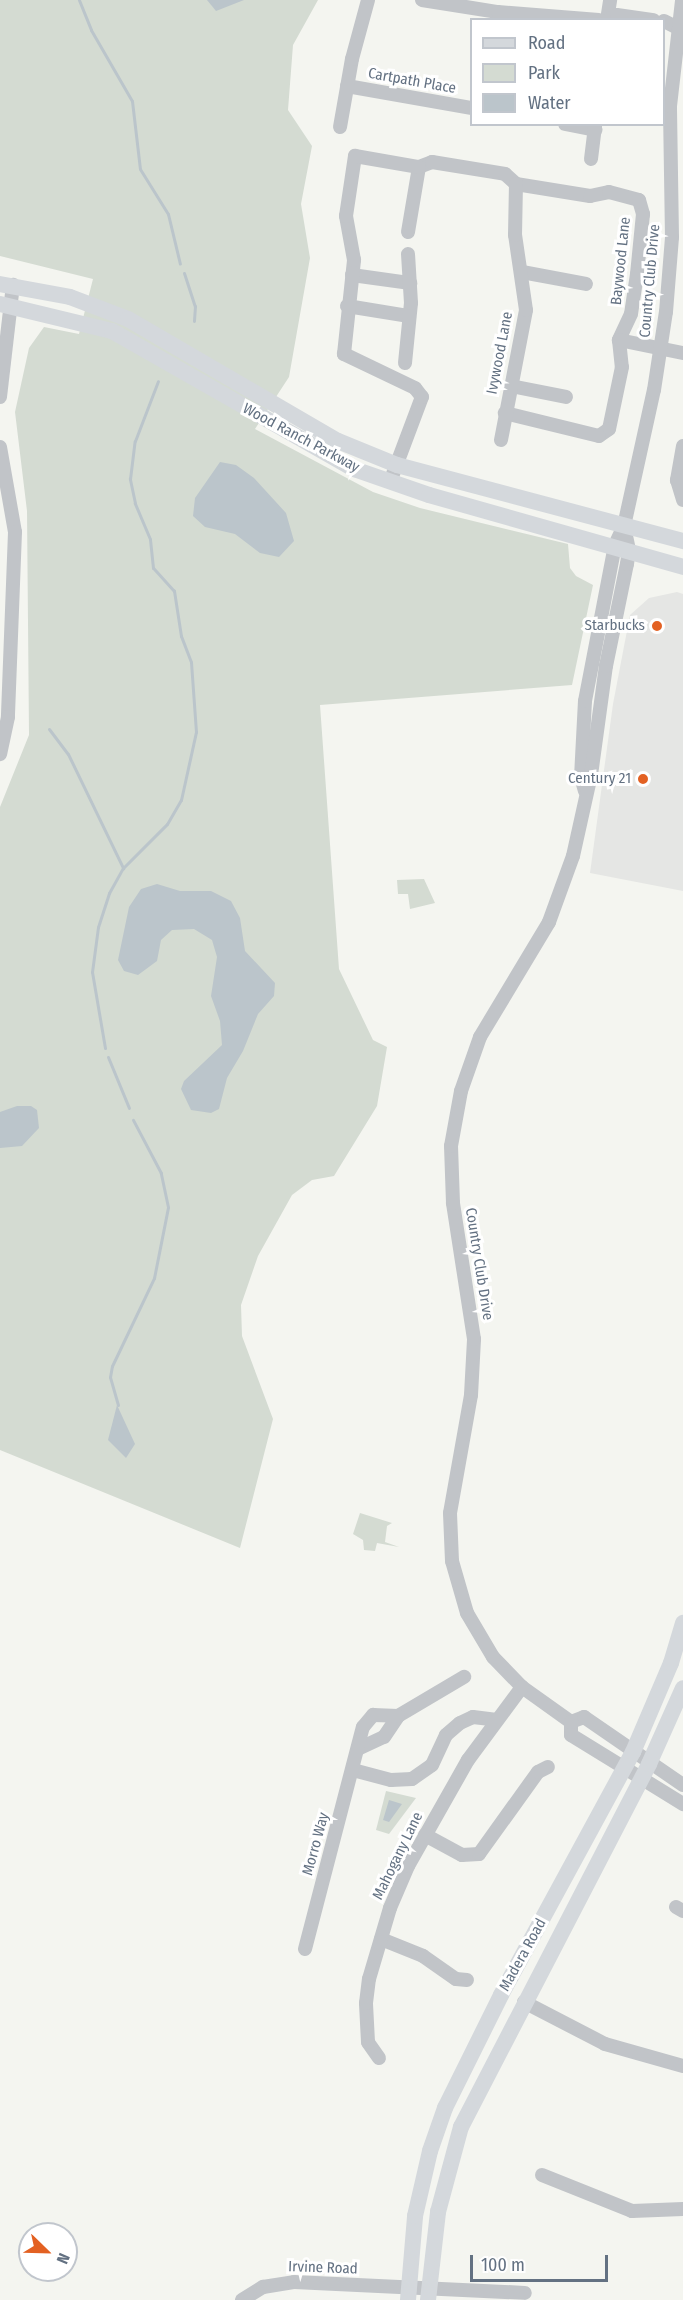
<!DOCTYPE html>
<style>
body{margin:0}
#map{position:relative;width:683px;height:2300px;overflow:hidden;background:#f4f5f0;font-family:"Fira Sans Condensed",sans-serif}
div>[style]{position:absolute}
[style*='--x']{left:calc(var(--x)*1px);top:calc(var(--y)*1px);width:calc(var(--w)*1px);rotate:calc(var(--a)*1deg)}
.built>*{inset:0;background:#e5e6e4}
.green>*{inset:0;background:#d4dbd2}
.water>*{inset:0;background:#bbc5cb}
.stream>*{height:3px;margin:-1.5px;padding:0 1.5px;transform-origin:1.5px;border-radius:1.5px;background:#bbc5cb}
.minor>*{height:14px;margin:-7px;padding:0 7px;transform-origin:7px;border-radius:7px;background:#c1c4c8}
.major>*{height:16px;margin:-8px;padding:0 8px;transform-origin:8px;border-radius:8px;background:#d4d8dc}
.dots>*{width:16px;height:16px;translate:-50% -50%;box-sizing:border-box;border:3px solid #fff;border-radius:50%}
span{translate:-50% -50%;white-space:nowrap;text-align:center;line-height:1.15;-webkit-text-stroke:6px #fff;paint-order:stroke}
.street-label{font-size:15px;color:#637182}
.poi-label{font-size:15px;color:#637182}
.right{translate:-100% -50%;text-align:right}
.legend{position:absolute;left:470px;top:18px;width:195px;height:108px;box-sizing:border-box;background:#fff;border:2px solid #c1c6cd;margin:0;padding:8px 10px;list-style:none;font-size:18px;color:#637182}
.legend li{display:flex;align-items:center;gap:12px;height:30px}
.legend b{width:30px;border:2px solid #c1c6cd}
.north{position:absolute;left:18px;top:2222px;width:60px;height:60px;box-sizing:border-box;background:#fff;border:2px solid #c1c6cd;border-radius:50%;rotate:113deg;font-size:16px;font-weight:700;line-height:24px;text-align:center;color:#637182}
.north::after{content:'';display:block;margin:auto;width:21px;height:27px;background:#e36122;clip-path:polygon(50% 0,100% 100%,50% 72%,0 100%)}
.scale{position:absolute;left:470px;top:2255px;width:138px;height:27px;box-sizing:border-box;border:3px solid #637182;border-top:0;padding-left:8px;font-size:18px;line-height:21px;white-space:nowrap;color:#637182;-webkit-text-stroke:4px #fff;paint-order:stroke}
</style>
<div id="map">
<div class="built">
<div style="clip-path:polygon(677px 592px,683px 594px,683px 891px,590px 873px,613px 704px,630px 615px,649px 598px)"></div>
</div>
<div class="green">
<div style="clip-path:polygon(0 0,318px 0,293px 45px,288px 110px,312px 146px,301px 204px,310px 258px,289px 377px,255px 429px,373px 492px,420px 508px,568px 544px,570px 568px,576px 576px,593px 585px,572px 685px,320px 705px,339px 969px,373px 1040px,387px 1047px,377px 1106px,334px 1176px,312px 1180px,292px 1195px,258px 1256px,241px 1305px,242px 1336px,273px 1419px,240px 1548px,0 1450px,0 807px,29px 735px,27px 511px,15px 412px,29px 348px,44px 327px,79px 334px,93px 279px,0 256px)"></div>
<div style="clip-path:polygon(424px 879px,435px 903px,410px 909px,408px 894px,398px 894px,397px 880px)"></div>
<div style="clip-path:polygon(360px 1513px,392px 1523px,387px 1526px,385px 1542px,399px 1547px,377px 1543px,375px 1551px,364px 1550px,363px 1540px,353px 1534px)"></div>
<div style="clip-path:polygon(386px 1791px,416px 1798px,389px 1834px,376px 1830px)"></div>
</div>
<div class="water">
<div style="clip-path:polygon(207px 0,244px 0,216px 11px)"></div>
<div style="clip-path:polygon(220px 462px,236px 465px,254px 478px,286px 513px,294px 541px,279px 557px,260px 553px,235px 534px,205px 527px,193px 516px,195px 498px)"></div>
<div style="clip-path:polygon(157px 884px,180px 891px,211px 891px,231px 901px,240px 918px,245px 951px,275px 983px,274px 996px,258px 1014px,243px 1051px,227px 1078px,219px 1109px,211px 1113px,191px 1110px,181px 1089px,184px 1081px,222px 1045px,220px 1021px,211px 996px,217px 957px,212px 940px,194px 929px,172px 930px,161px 940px,157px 961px,138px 975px,124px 971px,118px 960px,129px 907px,141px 889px)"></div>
<div style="clip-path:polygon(17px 1106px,31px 1106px,37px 1110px,39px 1128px,22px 1146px,0 1148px,0 1112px)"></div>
<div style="clip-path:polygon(117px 1405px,135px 1444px,126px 1458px,108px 1440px)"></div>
<div style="clip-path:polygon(389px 1800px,402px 1804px,389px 1822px,383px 1820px)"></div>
</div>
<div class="stream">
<div style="--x:79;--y:0;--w:32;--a:68"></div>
<div style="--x:91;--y:30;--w:82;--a:60"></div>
<div style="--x:132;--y:101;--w:68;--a:83.3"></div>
<div style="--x:140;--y:169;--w:53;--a:58.1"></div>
<div style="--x:168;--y:214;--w:51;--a:76.5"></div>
<div style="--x:184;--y:273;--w:35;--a:72"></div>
<div style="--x:195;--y:306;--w:15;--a:94"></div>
<div style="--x:49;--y:729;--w:31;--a:53"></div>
<div style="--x:68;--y:754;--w:127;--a:64.2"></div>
<div style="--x:105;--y:1048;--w:77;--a:-99.7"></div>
<div style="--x:92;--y:972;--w:45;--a:-82.4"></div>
<div style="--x:98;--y:927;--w:36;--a:-72"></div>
<div style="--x:109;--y:893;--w:29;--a:-61"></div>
<div style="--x:123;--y:868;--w:62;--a:-45"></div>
<div style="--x:167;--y:824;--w:28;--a:-60"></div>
<div style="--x:181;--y:800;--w:70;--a:-77.6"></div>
<div style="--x:196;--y:732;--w:70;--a:-94.1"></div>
<div style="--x:191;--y:662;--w:28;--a:-111"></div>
<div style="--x:181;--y:636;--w:46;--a:-98.8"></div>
<div style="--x:174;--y:591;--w:31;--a:-132"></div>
<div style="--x:153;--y:568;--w:29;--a:-96"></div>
<div style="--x:150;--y:539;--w:39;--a:-113"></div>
<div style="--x:135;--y:503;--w:25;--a:-102"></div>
<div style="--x:130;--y:479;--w:38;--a:-83"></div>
<div style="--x:135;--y:441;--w:64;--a:-69"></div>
<div style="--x:108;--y:1057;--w:55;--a:67.6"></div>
<div style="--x:118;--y:1405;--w:29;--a:-106"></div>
<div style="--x:110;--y:1377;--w:11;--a:-80"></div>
<div style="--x:112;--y:1366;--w:98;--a:-64.5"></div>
<div style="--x:154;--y:1278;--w:72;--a:-78.8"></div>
<div style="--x:168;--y:1207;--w:35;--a:-102"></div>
<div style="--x:161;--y:1173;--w:60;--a:-117.8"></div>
</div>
<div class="minor">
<div style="--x:422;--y:0;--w:77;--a:9"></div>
<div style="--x:498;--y:12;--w:101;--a:4.5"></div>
<div style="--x:607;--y:20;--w:20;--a:-81"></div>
<div style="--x:608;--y:20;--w:10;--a:-29"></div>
<div style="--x:617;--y:15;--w:37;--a:8"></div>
<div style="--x:664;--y:21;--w:16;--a:27"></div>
<div style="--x:347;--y:86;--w:127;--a:10"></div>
<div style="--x:565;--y:124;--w:31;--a:11"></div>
<div style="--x:340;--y:127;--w:69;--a:-80"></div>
<div style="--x:352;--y:59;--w:61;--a:-74.8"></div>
<div style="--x:591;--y:159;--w:35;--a:-83"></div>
<div style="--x:408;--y:232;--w:66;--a:-80.4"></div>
<div style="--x:419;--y:167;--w:14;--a:-21"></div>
<div style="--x:432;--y:162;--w:74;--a:9.3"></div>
<div style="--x:505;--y:174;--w:15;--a:42"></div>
<div style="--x:516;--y:184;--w:75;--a:9.2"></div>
<div style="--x:590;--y:196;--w:19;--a:-12"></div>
<div style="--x:609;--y:192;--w:31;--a:15"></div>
<div style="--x:639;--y:200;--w:15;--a:74"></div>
<div style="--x:643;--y:214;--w:60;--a:95.7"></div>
<div style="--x:637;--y:274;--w:40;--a:98.5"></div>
<div style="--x:631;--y:314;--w:29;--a:115"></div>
<div style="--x:619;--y:340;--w:27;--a:84"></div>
<div style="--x:622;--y:367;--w:63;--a:101.8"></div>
<div style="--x:609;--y:429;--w:12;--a:145"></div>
<div style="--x:599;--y:436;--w:97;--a:-166.3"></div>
<div style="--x:522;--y:272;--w:65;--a:10.6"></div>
<div style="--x:352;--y:275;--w:59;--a:7.9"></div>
<div style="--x:347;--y:306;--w:63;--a:9.2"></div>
<div style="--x:619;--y:340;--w:65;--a:11.5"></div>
<div style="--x:405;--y:363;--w:60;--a:-84.3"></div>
<div style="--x:411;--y:303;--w:49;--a:-93.5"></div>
<div style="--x:511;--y:386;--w:56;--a:11.3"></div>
<div style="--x:0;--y:397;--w:113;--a:-83.4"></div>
<div style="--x:501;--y:440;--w:132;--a:-79.1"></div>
<div style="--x:526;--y:310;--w:76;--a:-98.3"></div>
<div style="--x:515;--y:235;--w:51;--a:-88.9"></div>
<div style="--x:683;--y:446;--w:35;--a:100"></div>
<div style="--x:677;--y:480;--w:21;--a:73"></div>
<div style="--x:0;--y:447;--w:86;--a:80"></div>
<div style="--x:15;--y:532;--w:185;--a:92.2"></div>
<div style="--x:8;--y:717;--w:38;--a:102"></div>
<div style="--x:390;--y:482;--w:91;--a:-69.4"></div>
<div style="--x:422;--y:397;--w:11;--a:-128"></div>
<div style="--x:415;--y:388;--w:79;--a:-154.4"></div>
<div style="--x:344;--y:354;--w:95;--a:-83.9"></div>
<div style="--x:354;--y:260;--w:45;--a:-100.3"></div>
<div style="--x:346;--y:216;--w:61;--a:-81.5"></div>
<div style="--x:355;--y:156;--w:65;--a:9.8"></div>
<div style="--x:585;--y:791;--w:15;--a:-106"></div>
<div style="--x:581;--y:777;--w:76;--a:-87"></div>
<div style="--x:585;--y:701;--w:159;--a:-79.1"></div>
<div style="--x:615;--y:545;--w:21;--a:-65"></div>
<div style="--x:624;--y:526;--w:139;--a:-77.6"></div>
<div style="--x:654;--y:390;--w:79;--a:-81.3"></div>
<div style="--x:666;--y:312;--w:75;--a:-85.4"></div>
<div style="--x:672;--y:237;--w:131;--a:-90.9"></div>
<div style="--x:670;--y:106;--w:107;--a:-83.5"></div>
<div style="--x:571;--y:1722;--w:60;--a:-144.5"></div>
<div style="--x:522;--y:1687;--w:42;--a:-134"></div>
<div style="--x:493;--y:1657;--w:51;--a:-120.6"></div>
<div style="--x:467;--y:1613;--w:54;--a:-106.1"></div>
<div style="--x:452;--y:1561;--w:48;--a:-92.4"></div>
<div style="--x:450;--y:1513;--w:120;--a:-79.9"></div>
<div style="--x:471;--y:1395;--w:56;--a:-86.9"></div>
<div style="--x:474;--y:1339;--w:138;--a:-98.8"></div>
<div style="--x:453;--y:1203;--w:57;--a:-92"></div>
<div style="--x:451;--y:1146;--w:56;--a:-79.7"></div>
<div style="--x:461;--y:1091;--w:57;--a:-70.6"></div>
<div style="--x:480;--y:1037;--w:134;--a:-59"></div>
<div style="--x:549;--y:922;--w:70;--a:-70"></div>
<div style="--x:573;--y:856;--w:83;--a:-77.5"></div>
<div style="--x:591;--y:775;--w:110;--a:-82.2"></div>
<div style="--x:606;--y:666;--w:104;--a:-78.4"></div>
<div style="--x:627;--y:564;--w:14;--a:-82"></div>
<div style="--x:629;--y:550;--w:25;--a:-102"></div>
<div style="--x:571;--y:1722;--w:13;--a:90"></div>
<div style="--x:571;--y:1735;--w:132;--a:31.6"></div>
<div style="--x:571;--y:1722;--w:14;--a:-21"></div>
<div style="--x:584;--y:1717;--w:120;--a:34.5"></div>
<div style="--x:360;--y:1748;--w:26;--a:-25"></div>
<div style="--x:384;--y:1737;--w:25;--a:-56"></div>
<div style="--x:398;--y:1716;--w:77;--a:-30.6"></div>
<div style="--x:353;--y:1770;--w:39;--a:15"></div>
<div style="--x:391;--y:1780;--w:21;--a:-3"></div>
<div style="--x:412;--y:1779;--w:24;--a:-35"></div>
<div style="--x:432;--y:1765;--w:33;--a:-65"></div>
<div style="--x:446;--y:1735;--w:18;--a:-41"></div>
<div style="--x:460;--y:1723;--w:14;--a:-25"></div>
<div style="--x:473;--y:1717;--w:24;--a:7"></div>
<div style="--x:425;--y:1835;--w:42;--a:28.4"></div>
<div style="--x:462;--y:1855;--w:17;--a:-3"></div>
<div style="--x:479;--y:1854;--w:101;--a:-54.3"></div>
<div style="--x:538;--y:1772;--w:11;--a:-27"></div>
<div style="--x:676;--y:1907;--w:8;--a:30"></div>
<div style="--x:381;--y:1939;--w:45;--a:22"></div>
<div style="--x:423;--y:1956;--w:40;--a:34.9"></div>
<div style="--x:456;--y:1979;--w:11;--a:5"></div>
<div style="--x:305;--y:1949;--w:229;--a:-75.4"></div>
<div style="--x:363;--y:1727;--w:16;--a:-50"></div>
<div style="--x:373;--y:1715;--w:25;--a:2"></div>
<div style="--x:524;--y:2002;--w:91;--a:27.4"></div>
<div style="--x:605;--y:2044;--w:81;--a:15.8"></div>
<div style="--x:379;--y:2058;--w:19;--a:-125"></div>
<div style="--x:368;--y:2042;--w:39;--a:-93"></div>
<div style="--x:366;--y:2003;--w:24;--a:-83"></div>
<div style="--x:369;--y:1979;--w:74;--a:-73.5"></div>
<div style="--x:390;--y:1908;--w:46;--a:-66.8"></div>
<div style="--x:408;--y:1866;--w:122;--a:-60.5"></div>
<div style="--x:468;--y:1760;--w:91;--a:-53.5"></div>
<div style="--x:542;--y:2175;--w:97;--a:21.8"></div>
<div style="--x:632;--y:2211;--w:51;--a:-2.2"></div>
<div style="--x:242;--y:2300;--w:25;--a:-32"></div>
<div style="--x:263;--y:2287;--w:31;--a:-9"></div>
<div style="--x:294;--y:2282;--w:231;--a:2.7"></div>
</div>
<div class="major">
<div style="--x:0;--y:284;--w:71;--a:10.5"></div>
<div style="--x:70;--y:297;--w:62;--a:20.8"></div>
<div style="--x:128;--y:319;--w:243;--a:30.2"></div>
<div style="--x:338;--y:441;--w:64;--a:22.1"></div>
<div style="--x:397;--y:465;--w:296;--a:14.9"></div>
<div style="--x:0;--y:304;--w:115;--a:13.6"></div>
<div style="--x:112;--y:331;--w:279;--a:29.7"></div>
<div style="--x:354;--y:469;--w:79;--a:19.1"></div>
<div style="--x:429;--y:495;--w:264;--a:15.8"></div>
<div style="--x:408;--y:2300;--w:84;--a:-85.2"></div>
<div style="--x:415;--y:2216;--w:67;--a:-77"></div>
<div style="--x:430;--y:2151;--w:46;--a:-70.8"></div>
<div style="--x:445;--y:2108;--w:126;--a:-63.6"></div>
<div style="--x:501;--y:1995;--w:277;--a:-61.5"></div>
<div style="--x:633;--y:1752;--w:97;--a:-66.9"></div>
<div style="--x:671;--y:1663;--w:42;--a:-73.3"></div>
<div style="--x:428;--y:2300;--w:89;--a:-83.5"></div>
<div style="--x:438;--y:2212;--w:88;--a:-74.9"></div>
<div style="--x:461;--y:2127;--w:409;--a:-62.6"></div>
<div style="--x:649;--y:1764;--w:83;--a:-65.9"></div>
</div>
<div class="dots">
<div style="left:657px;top:626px;background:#e36122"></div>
<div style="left:643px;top:779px;background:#e36122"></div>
</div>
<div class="street-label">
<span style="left:412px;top:81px;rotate:10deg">Cartpath Place</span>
<span style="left:621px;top:261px;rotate:-84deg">Baywood Lane</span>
<span style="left:650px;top:281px;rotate:-85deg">Country Club Drive</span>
<span style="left:500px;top:353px;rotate:-79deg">Ivywood Lane</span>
<span style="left:301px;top:438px;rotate:28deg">Wood Ranch Parkway</span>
<span style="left:479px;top:1264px;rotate:81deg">Country Club Drive</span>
<span style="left:316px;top:1844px;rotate:-75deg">Morro Way</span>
<span style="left:398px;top:1856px;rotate:-64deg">Mahogany Lane</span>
<span style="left:523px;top:1955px;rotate:-61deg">Madera Road</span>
<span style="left:323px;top:2268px;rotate:2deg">Irvine Road</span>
</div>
<div class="poi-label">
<span class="right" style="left:645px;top:626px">Starbucks</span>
<span class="right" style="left:631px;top:779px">Century 21</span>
</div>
<ul class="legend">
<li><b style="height:8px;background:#d4d8dc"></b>Road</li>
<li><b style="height:16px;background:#d4dbd2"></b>Park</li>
<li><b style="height:16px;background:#bbc5cb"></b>Water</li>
</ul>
<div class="north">N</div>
<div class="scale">100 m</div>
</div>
